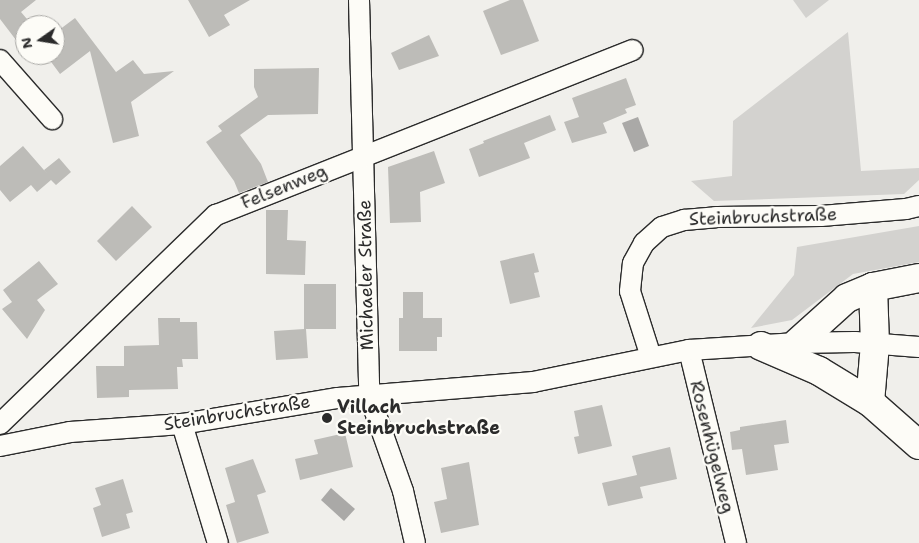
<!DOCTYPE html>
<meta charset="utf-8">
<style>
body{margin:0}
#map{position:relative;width:919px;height:543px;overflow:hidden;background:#f0efeb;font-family:"Shantell Sans",sans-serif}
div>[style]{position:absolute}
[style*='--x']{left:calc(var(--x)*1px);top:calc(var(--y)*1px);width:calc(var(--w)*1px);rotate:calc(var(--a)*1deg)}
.green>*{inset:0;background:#d3d2cf}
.water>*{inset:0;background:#aaa9a7}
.building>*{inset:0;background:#bdbcb8}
.roads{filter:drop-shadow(1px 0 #2b2b2b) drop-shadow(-1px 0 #2b2b2b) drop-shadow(0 1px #2b2b2b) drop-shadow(0 -1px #2b2b2b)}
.street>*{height:20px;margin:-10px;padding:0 10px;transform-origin:10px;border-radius:10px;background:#fdfcf7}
.primary>*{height:28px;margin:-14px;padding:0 14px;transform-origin:14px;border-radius:14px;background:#fdfcf7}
.dots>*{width:14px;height:14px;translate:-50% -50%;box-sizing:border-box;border:2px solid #fdfcf7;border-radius:50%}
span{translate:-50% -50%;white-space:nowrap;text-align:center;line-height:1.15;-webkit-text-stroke:4.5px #fdfcf7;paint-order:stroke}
.street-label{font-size:18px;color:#2b2b2b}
.poi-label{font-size:18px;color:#2b2b2b;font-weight:700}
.left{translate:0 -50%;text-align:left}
.north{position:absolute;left:15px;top:15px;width:50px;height:50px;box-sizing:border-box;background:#fdfcf7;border:1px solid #a9a8a5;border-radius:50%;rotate:257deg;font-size:14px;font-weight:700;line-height:20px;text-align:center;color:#2b2b2b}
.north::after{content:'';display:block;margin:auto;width:18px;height:22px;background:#2b2b2b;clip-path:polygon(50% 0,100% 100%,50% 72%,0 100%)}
</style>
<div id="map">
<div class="green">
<div style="clip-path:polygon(793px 0,829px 0,806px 18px)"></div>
<div style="clip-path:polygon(848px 32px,861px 171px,919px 168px,919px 180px,904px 194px,714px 201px,691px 181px,732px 176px,733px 121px)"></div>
<div style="clip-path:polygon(919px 226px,919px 262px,853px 274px,792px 320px,751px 328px,794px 275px,797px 247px)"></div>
</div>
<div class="water">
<div style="clip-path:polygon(638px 117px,649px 146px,634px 152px,622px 123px)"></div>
<div style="clip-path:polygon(331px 488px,355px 509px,344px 521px,321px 500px)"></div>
</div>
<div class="building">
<div style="clip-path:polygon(0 0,36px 0,21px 12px,32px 25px,25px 25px,25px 33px,16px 40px,0 19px)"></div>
<div style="clip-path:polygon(188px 0,250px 0,224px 15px,230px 25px,209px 37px)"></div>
<div style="clip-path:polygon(510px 0,523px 0,539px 41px,501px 55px,483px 11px)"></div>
<div style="clip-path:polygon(75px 18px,116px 72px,133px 60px,144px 74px,174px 71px,131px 102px,139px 136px,113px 143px,90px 51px,60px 74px,46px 55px,55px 55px,55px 33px)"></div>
<div style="clip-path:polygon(429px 35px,439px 56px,399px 70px,391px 53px)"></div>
<div style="clip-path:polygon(319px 68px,318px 114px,268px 115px,240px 135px,261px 164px,268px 182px,239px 193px,234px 181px,206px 142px,222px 131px,218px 126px,258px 97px,254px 87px,254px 69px)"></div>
<div style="clip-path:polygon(626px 78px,636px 105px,625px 109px,627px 113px,603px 123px,607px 133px,572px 143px,564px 122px,579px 117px,572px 98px)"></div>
<div style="clip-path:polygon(550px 115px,556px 130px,524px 143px,530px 158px,479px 177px,469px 149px,484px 143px,483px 141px)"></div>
<div style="clip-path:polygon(23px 146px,50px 177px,44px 170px,59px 158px,71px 172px,56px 185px,51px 180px,37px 192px,31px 185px,10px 202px,0 190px,0 166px)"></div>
<div style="clip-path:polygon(434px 151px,445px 183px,420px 192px,421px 222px,390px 223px,388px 167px)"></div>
<div style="clip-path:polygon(132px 206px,152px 227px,116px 261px,97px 241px)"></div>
<div style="clip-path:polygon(266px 210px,288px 210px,287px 240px,306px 241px,305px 275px,266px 274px)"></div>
<div style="clip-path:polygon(534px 253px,539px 272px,534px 273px,540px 297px,510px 304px,500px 261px)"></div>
<div style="clip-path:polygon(39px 261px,58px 284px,37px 300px,45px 310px,27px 339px,2px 309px,12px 302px,3px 290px)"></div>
<div style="clip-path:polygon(304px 284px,336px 284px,336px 329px,306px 329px,308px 358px,276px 360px,274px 331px,304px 329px)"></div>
<div style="clip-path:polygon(403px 292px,423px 292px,423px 318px,442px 318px,442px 337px,437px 337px,437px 351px,399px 351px,399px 318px,403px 318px)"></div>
<div style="clip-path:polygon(158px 318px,180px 318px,180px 322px,197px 322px,198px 359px,182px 359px,183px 367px,177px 367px,178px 389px,129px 390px,129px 397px,97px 398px,96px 366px,124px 366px,124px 346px,159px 345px)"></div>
<div style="clip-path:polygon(602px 405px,612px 446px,578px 454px,574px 437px,579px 436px,574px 411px)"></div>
<div style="clip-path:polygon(786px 420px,789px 443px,774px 445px,778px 470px,746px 475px,742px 449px,732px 450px,730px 432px,740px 430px,740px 427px)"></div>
<div style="clip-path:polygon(345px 433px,353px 467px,300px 480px,295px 459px,318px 454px,314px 440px)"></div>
<div style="clip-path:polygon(670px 447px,677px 479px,640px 487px,643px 498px,608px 506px,602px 483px,637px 475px,632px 456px)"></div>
<div style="clip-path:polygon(253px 459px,266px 492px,257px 495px,269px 533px,237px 543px,226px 505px,235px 502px,225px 468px)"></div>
<div style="clip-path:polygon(469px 462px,479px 525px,441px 533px,434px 502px,447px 499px,441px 468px)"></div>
<div style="clip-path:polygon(123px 479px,133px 512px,126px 514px,130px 528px,102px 537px,93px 508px,101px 505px,95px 488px)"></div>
</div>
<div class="roads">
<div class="street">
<div style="--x:359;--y:0;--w:395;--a:88.5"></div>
<div style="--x:369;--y:395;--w:102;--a:70.5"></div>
<div style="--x:403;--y:491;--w:53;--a:77"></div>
<div style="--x:0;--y:60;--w:79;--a:48.6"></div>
<div style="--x:689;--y:350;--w:199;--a:76.3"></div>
<div style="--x:651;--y:357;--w:69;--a:-107.7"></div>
<div style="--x:630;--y:291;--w:28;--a:-84"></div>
<div style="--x:633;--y:263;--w:23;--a:-61"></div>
<div style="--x:644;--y:243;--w:24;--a:-42"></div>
<div style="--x:662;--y:227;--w:23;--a:-18"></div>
<div style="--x:684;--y:220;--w:32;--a:-5"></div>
<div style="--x:716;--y:217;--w:105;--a:-0.5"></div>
<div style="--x:821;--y:216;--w:85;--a:-4.7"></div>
<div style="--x:906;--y:209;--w:13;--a:-13"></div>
<div style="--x:0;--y:424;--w:301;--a:-44.1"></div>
<div style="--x:216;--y:215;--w:448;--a:-21.6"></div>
<div style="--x:182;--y:424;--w:124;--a:73.2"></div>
<div style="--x:0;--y:446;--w:71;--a:-11.3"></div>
<div style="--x:70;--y:432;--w:112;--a:-4.1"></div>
<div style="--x:182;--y:424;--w:158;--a:-9.5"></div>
<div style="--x:338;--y:398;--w:196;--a:-4.7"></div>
<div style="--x:533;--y:382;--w:159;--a:-11.6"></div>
<div style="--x:689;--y:350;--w:108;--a:-3.7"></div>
<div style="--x:797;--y:343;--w:58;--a:-1"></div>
<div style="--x:855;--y:342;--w:64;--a:4.5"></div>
</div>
<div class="primary">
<div style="--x:873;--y:287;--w:57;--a:88"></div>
<div style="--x:875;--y:344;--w:58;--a:94.9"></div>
<div style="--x:870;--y:402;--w:65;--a:41.3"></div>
<div style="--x:797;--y:343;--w:67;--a:-42"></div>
<div style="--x:847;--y:298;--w:28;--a:-23"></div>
<div style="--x:873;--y:287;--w:47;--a:-11.1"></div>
<div style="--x:761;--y:346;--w:63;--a:23.3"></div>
<div style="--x:819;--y:371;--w:60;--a:31.3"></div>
</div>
</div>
<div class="dots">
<div style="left:327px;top:418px;background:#2b2b2b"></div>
</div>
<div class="street-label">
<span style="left:284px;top:187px;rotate:-22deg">Felsenweg</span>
<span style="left:763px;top:217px;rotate:-2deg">Steinbruchstraße</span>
<span style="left:366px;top:275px;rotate:-91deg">Michaeler Straße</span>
<span style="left:237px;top:413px;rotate:-9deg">Steinbruchstraße</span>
<span style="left:712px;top:447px;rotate:76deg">Rosenhügelweg</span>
</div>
<div class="poi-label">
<span class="left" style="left:337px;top:418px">Villach<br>Steinbruchstraße</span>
</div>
<div class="north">N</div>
</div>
